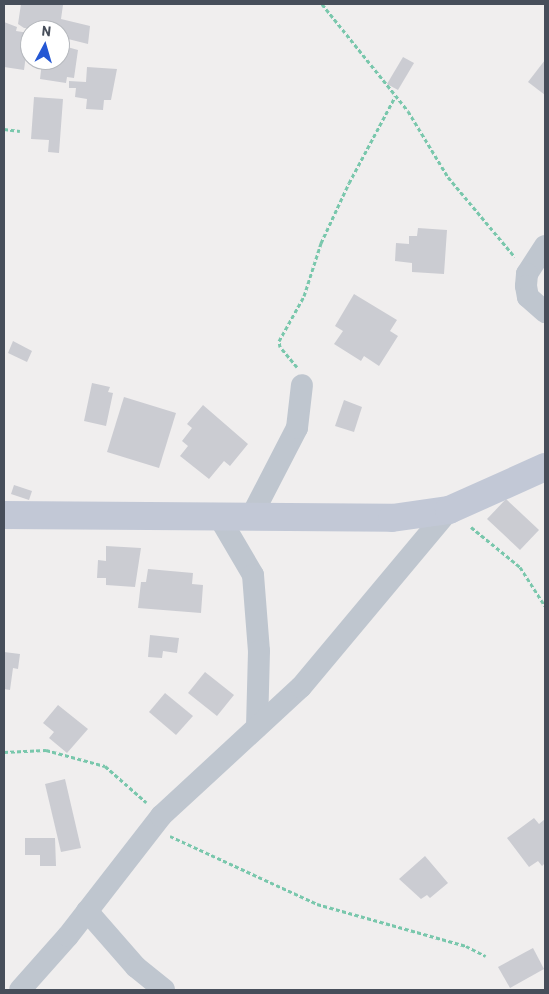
<!DOCTYPE html>
<style>
body{margin:0}
#map{position:relative;width:549px;height:994px;overflow:hidden;background:#f0eeee;font-family:Barlow,sans-serif}
div>[style]{position:absolute}
[style*='--x']{left:calc(var(--x)*1px);top:calc(var(--y)*1px);width:calc(var(--w)*1px);rotate:calc(var(--a)*1deg)}
.building>*{inset:0;background:#cbccd2}
.path>*{height:3px;margin-top:-1.5px;transform-origin:0;background:repeating-linear-gradient(90deg,#79c7ac 0 4px,transparent 0 6.5px)}
.street>*{height:22px;margin:-11px;padding:0 11px;transform-origin:11px;border-radius:11px;background:#bfc6cf}
.secondary>*{height:28px;margin:-14px;padding:0 14px;transform-origin:14px;border-radius:14px;background:#c2c8d6}
span{translate:-50% -50%;white-space:nowrap;text-align:center;line-height:1.15;-webkit-text-stroke:5px #fff;paint-order:stroke}
.frame{position:absolute;inset:0;border:5px solid #474e5a;pointer-events:none}
.north{position:absolute;left:20px;top:20px;width:50px;height:50px;box-sizing:border-box;background:#fff;border:1px solid #b5b8bd;border-radius:50%;rotate:6deg;font-size:14px;font-weight:700;line-height:20px;text-align:center;color:#474e5a}
.north::after{content:'';display:block;margin:auto;width:18px;height:22px;background:#2457d4;clip-path:polygon(50% 0,100% 100%,50% 72%,0 100%)}
</style>
<div id="map">
<div class="building">
<div style="clip-path:polygon(21px 4px,63px 5px,61px 19px,90px 26px,88px 44px,60px 37px,60px 30px,24px 28px,18px 24px)"></div>
<div style="clip-path:polygon(4px 22px,17px 27px,16px 31px,29px 33px,24px 70px,4px 67px)"></div>
<div style="clip-path:polygon(60px 45px,78px 50px,74px 78px,67px 77px,66px 83px,40px 79px,42px 62px,60px 60px)"></div>
<div style="clip-path:polygon(403px 57px,414px 63px,398px 90px,387px 84px)"></div>
<div style="clip-path:polygon(545px 60px,545px 95px,528px 82px)"></div>
<div style="clip-path:polygon(87px 67px,117px 69px,111px 100px,104px 100px,103px 110px,86px 109px,87px 99px,75px 97px,76px 88px,69px 88px,69px 81px,86px 82px)"></div>
<div style="clip-path:polygon(34px 97px,63px 99px,59px 153px,48px 152px,49px 140px,31px 139px)"></div>
<div style="clip-path:polygon(418px 228px,447px 230px,444px 274px,412px 272px,412px 263px,395px 261px,396px 243px,409px 244px,409px 236px,417px 236px)"></div>
<div style="clip-path:polygon(354px 294px,397px 320px,390px 331px,398px 336px,379px 366px,364px 356px,361px 361px,334px 344px,343px 331px,335px 326px)"></div>
<div style="clip-path:polygon(13px 341px,32px 351px,27px 362px,8px 353px)"></div>
<div style="clip-path:polygon(92px 383px,110px 387px,108px 392px,113px 393px,106px 426px,84px 421px)"></div>
<div style="clip-path:polygon(124px 397px,176px 413px,159px 468px,107px 452px)"></div>
<div style="clip-path:polygon(344px 400px,362px 407px,354px 432px,335px 426px)"></div>
<div style="clip-path:polygon(203px 405px,248px 444px,230px 466px,224px 461px,209px 479px,180px 456px,188px 446px,182px 441px,192px 428px,187px 424px)"></div>
<div style="clip-path:polygon(14px 485px,32px 491px,29px 500px,11px 494px)"></div>
<div style="clip-path:polygon(506px 499px,539px 530px,520px 550px,487px 519px)"></div>
<div style="clip-path:polygon(106px 546px,141px 548px,135px 587px,106px 585px,106px 578px,97px 578px,98px 560px,106px 561px)"></div>
<div style="clip-path:polygon(148px 569px,193px 573px,192px 584px,203px 585px,201px 613px,138px 608px,141px 582px,146px 582px)"></div>
<div style="clip-path:polygon(150px 635px,179px 638px,177px 653px,163px 651px,162px 658px,148px 657px)"></div>
<div style="clip-path:polygon(4px 652px,20px 654px,18px 669px,13px 668px,10px 690px,4px 689px)"></div>
<div style="clip-path:polygon(205px 672px,234px 695px,217px 716px,188px 693px)"></div>
<div style="clip-path:polygon(165px 693px,193px 716px,176px 735px,149px 712px)"></div>
<div style="clip-path:polygon(58px 705px,88px 729px,67px 753px,49px 738px,54px 732px,43px 723px)"></div>
<div style="clip-path:polygon(65px 779px,81px 848px,61px 852px,45px 784px)"></div>
<div style="clip-path:polygon(534px 818px,539px 824px,545px 819px,545px 863px,542px 866px,538px 861px,529px 867px,507px 838px)"></div>
<div style="clip-path:polygon(25px 838px,55px 838px,56px 866px,40px 866px,40px 855px,25px 855px)"></div>
<div style="clip-path:polygon(425px 856px,448px 883px,430px 898px,427px 895px,421px 899px,399px 879px)"></div>
<div style="clip-path:polygon(533px 948px,544px 969px,510px 988px,498px 967px)"></div>
</div>
<div class="path">
<div style="--x:322;--y:4;--w:137;--a:51.2"></div>
<div style="--x:408;--y:111;--w:77;--a:58.8"></div>
<div style="--x:448;--y:177;--w:104;--a:50.1"></div>
<div style="--x:4;--y:129;--w:16;--a:7"></div>
<div style="--x:297;--y:367;--w:26;--a:-130"></div>
<div style="--x:280;--y:347;--w:6;--a:-99"></div>
<div style="--x:279;--y:341;--w:51;--a:-60.9"></div>
<div style="--x:304;--y:296;--w:56;--a:-72.2"></div>
<div style="--x:321;--y:243;--w:66;--a:-65"></div>
<div style="--x:349;--y:183;--w:98;--a:-61.9"></div>
<div style="--x:471;--y:527;--w:63;--a:39.2"></div>
<div style="--x:520;--y:567;--w:46;--a:57.3"></div>
<div style="--x:4;--y:752;--w:42;--a:-2.7"></div>
<div style="--x:46;--y:750;--w:61;--a:15.2"></div>
<div style="--x:105;--y:766;--w:55;--a:41.3"></div>
<div style="--x:170;--y:836;--w:162;--a:24.8"></div>
<div style="--x:317;--y:904;--w:155;--a:15.7"></div>
<div style="--x:466;--y:946;--w:22;--a:27"></div>
</div>
<div class="street">
<div style="--x:545;--y:246;--w:33;--a:123"></div>
<div style="--x:527;--y:274;--w:12;--a:95"></div>
<div style="--x:526;--y:286;--w:11;--a:80"></div>
<div style="--x:528;--y:297;--w:23;--a:41"></div>
<div style="--x:219;--y:517;--w:67;--a:59.6"></div>
<div style="--x:253;--y:575;--w:76;--a:85.5"></div>
<div style="--x:259;--y:651;--w:76;--a:91.5"></div>
<div style="--x:251;--y:517;--w:100;--a:-62.7"></div>
<div style="--x:297;--y:428;--w:43;--a:-83.4"></div>
<div style="--x:87;--y:911;--w:74;--a:48.8"></div>
<div style="--x:136;--y:967;--w:36;--a:39"></div>
<div style="--x:20;--y:990;--w:72;--a:-48.4"></div>
<div style="--x:68;--y:936;--w:152;--a:-52.2"></div>
<div style="--x:161;--y:816;--w:190;--a:-42.7"></div>
<div style="--x:301;--y:687;--w:231;--a:-50.1"></div>
</div>
<div class="secondary">
<div style="--x:4;--y:515;--w:388;--a:0.4"></div>
<div style="--x:392;--y:518;--w:58;--a:-8"></div>
<div style="--x:449;--y:510;--w:105;--a:-24.1"></div>
</div>
<div class="frame"></div>
<div class="north">N</div>
</div>
